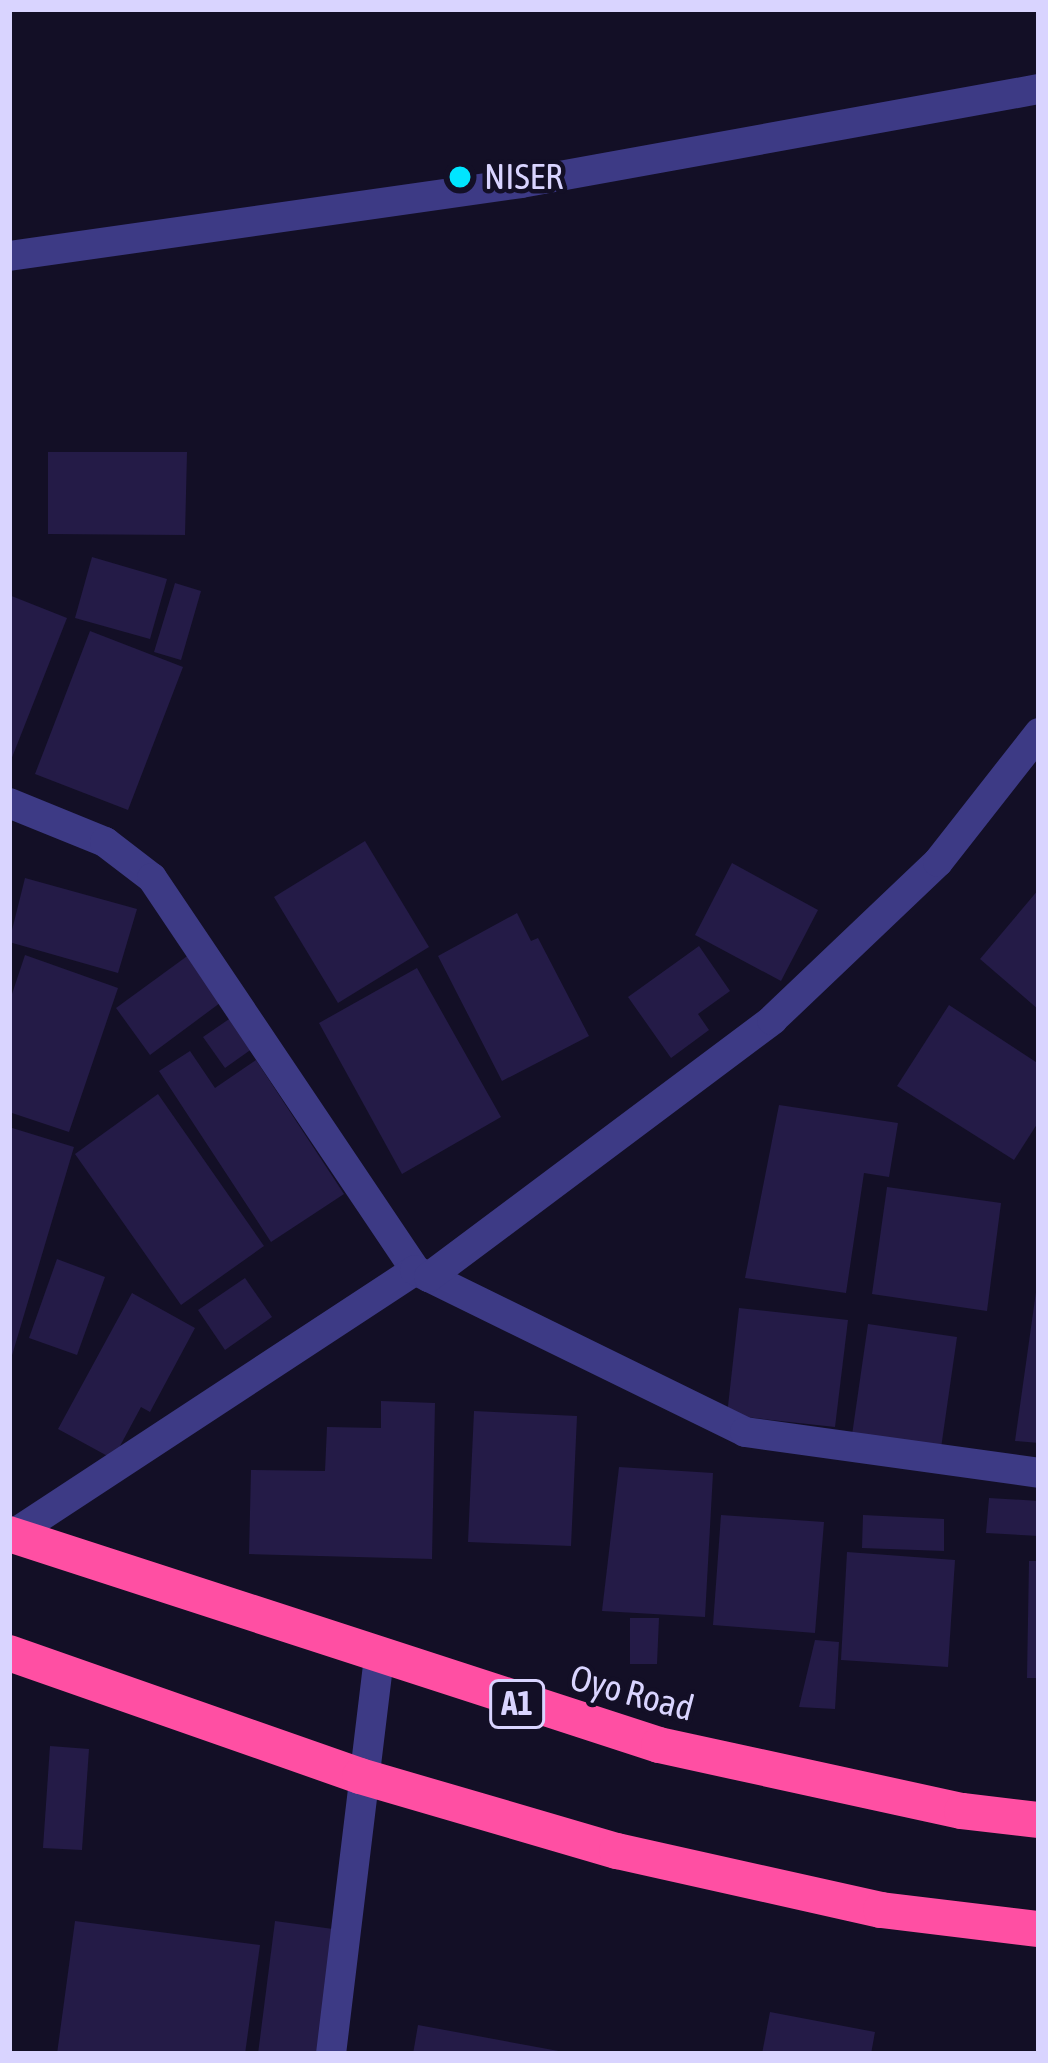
<!DOCTYPE html>
<style>
body{margin:0}
#map{position:relative;width:1048px;height:2063px;overflow:hidden;background:#130f26;font-family:"Asap Condensed",sans-serif}
div>[style]{position:absolute}
[style*='--x']{left:calc(var(--x)*1px);top:calc(var(--y)*1px);width:calc(var(--w)*1px);rotate:calc(var(--a)*1deg)}
.building>*{inset:0;background:#241b47}
.minor>*{height:30px;margin:-15px;padding:0 15px;transform-origin:15px;border-radius:15px;background:#3d3a85}
.highway>*{height:36px;margin:-18px;padding:0 18px;transform-origin:18px;border-radius:18px;background:#ff4fa3}
.dots>*{width:33px;height:33px;translate:-50% -50%;box-sizing:border-box;border:6px solid #130f26;border-radius:50%}
span{translate:-50% -50%;white-space:nowrap;text-align:center;line-height:1.15;-webkit-text-stroke:9px #130f26;paint-order:stroke}
.shield-label span{padding:3px 9px;background:#130f26;border:3px solid;border-radius:9px;-webkit-text-stroke-width:0}
.shield-label{font-size:33px;color:#d9d4ff;font-weight:700}
.poi-label{font-size:36px;color:#d9d4ff}
.left{translate:0 -50%;text-align:left}
.street-label{font-size:36px;color:#d9d4ff}
.frame{position:absolute;inset:0;border:12px solid #d9d4ff;pointer-events:none}
</style>
<div id="map">
<div class="building">
<div style="clip-path:polygon(48px 452px,187px 452px,185px 535px,48px 534px)"></div>
<div style="clip-path:polygon(92px 557px,167px 579px,150px 639px,75px 618px)"></div>
<div style="clip-path:polygon(175px 583px,201px 591px,181px 660px,154px 652px)"></div>
<div style="clip-path:polygon(9px 595px,67px 618px,9px 765px)"></div>
<div style="clip-path:polygon(90px 631px,183px 667px,128px 810px,35px 774px)"></div>
<div style="clip-path:polygon(365px 841px,429px 947px,338px 1003px,274px 897px)"></div>
<div style="clip-path:polygon(732px 863px,818px 910px,781px 981px,695px 935px)"></div>
<div style="clip-path:polygon(25px 878px,137px 909px,118px 973px,9px 942px)"></div>
<div style="clip-path:polygon(1039px 889px,1039px 1010px,980px 959px)"></div>
<div style="clip-path:polygon(517px 913px,531px 941px,538px 938px,589px 1036px,502px 1081px,438px 956px)"></div>
<div style="clip-path:polygon(699px 946px,730px 991px,698px 1014px,709px 1030px,671px 1058px,628px 997px)"></div>
<div style="clip-path:polygon(190px 954px,224px 1000px,150px 1055px,116px 1008px)"></div>
<div style="clip-path:polygon(25px 955px,118px 988px,69px 1132px,9px 1112px,9px 1003px)"></div>
<div style="clip-path:polygon(417px 968px,501px 1117px,402px 1174px,319px 1023px)"></div>
<div style="clip-path:polygon(949px 1005px,1039px 1064px,1039px 1121px,1014px 1160px,897px 1086px)"></div>
<div style="clip-path:polygon(235px 1015px,256px 1046px,225px 1068px,203px 1037px)"></div>
<div style="clip-path:polygon(190px 1051px,215px 1088px,256px 1060px,344px 1194px,271px 1242px,159px 1071px)"></div>
<div style="clip-path:polygon(158px 1094px,264px 1246px,181px 1305px,75px 1154px)"></div>
<div style="clip-path:polygon(779px 1105px,898px 1123px,889px 1177px,864px 1173px,846px 1293px,745px 1278px)"></div>
<div style="clip-path:polygon(9px 1127px,74px 1147px,10px 1362px,9px 1362px)"></div>
<div style="clip-path:polygon(887px 1187px,1001px 1203px,987px 1311px,872px 1294px)"></div>
<div style="clip-path:polygon(57px 1259px,105px 1277px,77px 1355px,29px 1338px)"></div>
<div style="clip-path:polygon(245px 1278px,272px 1317px,225px 1350px,198px 1310px)"></div>
<div style="clip-path:polygon(1036px 1292px,1039px 1292px,1039px 1443px,1015px 1441px)"></div>
<div style="clip-path:polygon(132px 1293px,195px 1328px,150px 1412px,141px 1407px,113px 1459px,58px 1429px)"></div>
<div style="clip-path:polygon(739px 1308px,848px 1320px,835px 1427px,727px 1415px)"></div>
<div style="clip-path:polygon(868px 1324px,957px 1337px,940px 1455px,851px 1442px)"></div>
<div style="clip-path:polygon(381px 1401px,435px 1403px,432px 1559px,249px 1554px,251px 1470px,325px 1471px,327px 1427px,381px 1428px)"></div>
<div style="clip-path:polygon(474px 1411px,577px 1416px,571px 1546px,468px 1542px)"></div>
<div style="clip-path:polygon(619px 1467px,713px 1473px,705px 1617px,602px 1611px)"></div>
<div style="clip-path:polygon(989px 1498px,1039px 1501px,1039px 1536px,986px 1533px)"></div>
<div style="clip-path:polygon(721px 1515px,824px 1522px,815px 1633px,713px 1625px)"></div>
<div style="clip-path:polygon(863px 1515px,944px 1519px,944px 1551px,862px 1548px)"></div>
<div style="clip-path:polygon(847px 1552px,955px 1560px,948px 1667px,841px 1660px)"></div>
<div style="clip-path:polygon(1029px 1561px,1039px 1561px,1039px 1678px,1027px 1678px)"></div>
<div style="clip-path:polygon(630px 1618px,659px 1618px,657px 1664px,630px 1664px)"></div>
<div style="clip-path:polygon(815px 1640px,839px 1642px,835px 1709px,799px 1707px)"></div>
<div style="clip-path:polygon(50px 1746px,89px 1749px,82px 1850px,43px 1848px)"></div>
<div style="clip-path:polygon(75px 1921px,260px 1945px,245px 2054px,57px 2054px)"></div>
<div style="clip-path:polygon(275px 1921px,333px 1929px,317px 2054px,258px 2054px)"></div>
<div style="clip-path:polygon(770px 2012px,875px 2032px,871px 2054px,762px 2054px)"></div>
<div style="clip-path:polygon(418px 2025px,564px 2052px,564px 2054px,413px 2054px)"></div>
</div>
<div class="minor">
<div style="--x:9;--y:256;--w:517;--a:-8.11"></div>
<div style="--x:521;--y:183;--w:526;--a:-10.29"></div>
<div style="--x:9;--y:803;--w:104;--a:22.1"></div>
<div style="--x:105;--y:842;--w:59;--a:37.5"></div>
<div style="--x:152;--y:878;--w:472;--a:56.1"></div>
<div style="--x:429;--y:1277;--w:352;--a:26.1"></div>
<div style="--x:745;--y:1432;--w:297;--a:7.9"></div>
<div style="--x:12;--y:1535;--w:482;--a:-33.3"></div>
<div style="--x:415;--y:1270;--w:16;--a:27"></div>
<div style="--x:429;--y:1277;--w:429;--a:-36.8"></div>
<div style="--x:772;--y:1020;--w:229;--a:-43.6"></div>
<div style="--x:938;--y:862;--w:164;--a:-51.9"></div>
<div style="--x:331;--y:2054;--w:398;--a:-83.1"></div>
</div>
<div class="highway">
<div style="--x:9;--y:1534;--w:683;--a:17.98"></div>
<div style="--x:659;--y:1745;--w:310;--a:12.3"></div>
<div style="--x:962;--y:1811;--w:78;--a:6.7"></div>
<div style="--x:9;--y:1653;--w:372;--a:19.3"></div>
<div style="--x:360;--y:1776;--w:268;--a:16.3"></div>
<div style="--x:617;--y:1851;--w:271;--a:12.6"></div>
<div style="--x:881;--y:1910;--w:159;--a:6.9"></div>
</div>
<div class="dots">
<div style="left:460px;top:177px;background:#00e5ff"></div>
</div>
<div class="shield-label">
<span style="left:517px;top:1704px">A1</span>
</div>
<div class="poi-label">
<span class="left" style="left:484px;top:177px">NISER</span>
</div>
<div class="street-label">
<span style="left:632px;top:1693px;rotate:15deg">Oyo Road</span>
</div>
<div class="frame"></div>
</div>
